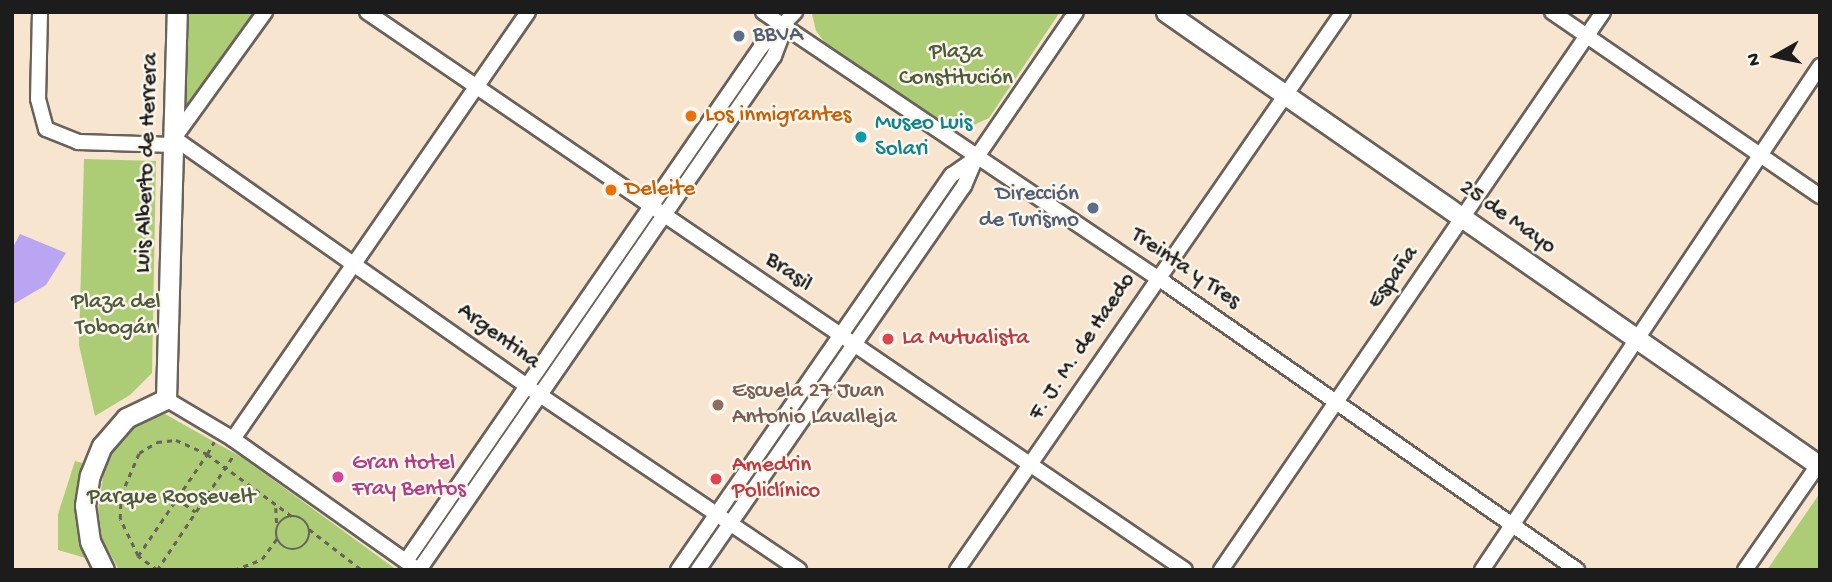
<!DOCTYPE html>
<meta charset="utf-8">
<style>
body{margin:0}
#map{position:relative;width:1832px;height:582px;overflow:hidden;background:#f7e5cf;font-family:"Gochi Hand",sans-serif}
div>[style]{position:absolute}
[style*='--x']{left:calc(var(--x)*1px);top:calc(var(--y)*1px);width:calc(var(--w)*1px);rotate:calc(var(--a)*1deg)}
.green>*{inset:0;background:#accd76}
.building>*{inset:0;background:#b9a5f2}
.path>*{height:2.5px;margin-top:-1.25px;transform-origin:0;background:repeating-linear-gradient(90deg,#69625b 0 5px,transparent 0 10px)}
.path>.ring{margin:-1.25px;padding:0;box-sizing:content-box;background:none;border:2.5px solid #69625b;border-radius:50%}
.roads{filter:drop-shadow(2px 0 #69625b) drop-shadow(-2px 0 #69625b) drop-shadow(0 2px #69625b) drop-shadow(0 -2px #69625b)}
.minor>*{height:14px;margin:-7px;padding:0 7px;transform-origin:7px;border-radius:7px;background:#fff}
.tertiary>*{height:19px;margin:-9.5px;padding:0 9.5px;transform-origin:9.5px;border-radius:9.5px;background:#fff}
.dots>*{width:19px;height:19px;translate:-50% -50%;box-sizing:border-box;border:4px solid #fbf7ec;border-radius:50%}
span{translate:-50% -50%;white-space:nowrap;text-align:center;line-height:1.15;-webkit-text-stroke:5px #fbf7ec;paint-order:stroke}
.service-label{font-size:23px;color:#4e5e75}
.left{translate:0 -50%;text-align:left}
.right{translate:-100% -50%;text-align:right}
.park-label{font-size:23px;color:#4e5a3c}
.food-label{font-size:23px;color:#c56008}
.culture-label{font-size:23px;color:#0d838f}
.street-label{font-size:23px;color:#1c1c1c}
.health-label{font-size:23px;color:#be3a42}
.education-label{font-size:23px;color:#785e54}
.hotel-label{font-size:23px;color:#b23c85}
.frame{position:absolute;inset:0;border:14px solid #1c1c1c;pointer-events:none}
.north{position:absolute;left:1741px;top:21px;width:70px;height:70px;-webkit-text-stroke:5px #fbf7ec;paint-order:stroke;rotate:261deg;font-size:19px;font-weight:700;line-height:28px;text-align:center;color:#1c1c1c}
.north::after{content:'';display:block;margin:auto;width:24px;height:32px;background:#1c1c1c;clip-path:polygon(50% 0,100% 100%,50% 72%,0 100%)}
</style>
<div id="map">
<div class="green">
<div style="clip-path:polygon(183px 12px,254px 12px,188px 108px,181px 103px)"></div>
<div style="clip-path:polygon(1060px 12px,989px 118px,965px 129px,949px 126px,826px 44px,816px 31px,812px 14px)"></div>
<div style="clip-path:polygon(84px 159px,156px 161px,152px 373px,130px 395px,95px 416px,79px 345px)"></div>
<div style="clip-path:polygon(165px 414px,243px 458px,397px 570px,119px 570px,102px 539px,98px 511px,104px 470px,112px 448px,125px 433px,142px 421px)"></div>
<div style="clip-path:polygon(75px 461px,86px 464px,89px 559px,58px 550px,58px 514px)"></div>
<div style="clip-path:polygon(1820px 493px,1820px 570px,1767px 570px)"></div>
</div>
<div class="building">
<div style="clip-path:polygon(20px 234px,66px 253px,46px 285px,12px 305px,12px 249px)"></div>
</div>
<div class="path">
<div style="--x:176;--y:498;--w:24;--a:35"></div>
<div style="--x:276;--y:508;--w:17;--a:87"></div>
<div class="ring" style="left:276px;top:516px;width:31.5px;height:31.5px"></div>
<div style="--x:309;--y:529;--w:67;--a:37.7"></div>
<div style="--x:138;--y:556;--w:41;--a:-115.9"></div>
<div style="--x:120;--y:519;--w:24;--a:-88"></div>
<div style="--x:121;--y:495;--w:46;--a:-66.8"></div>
<div style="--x:139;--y:453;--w:21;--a:-31"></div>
<div style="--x:157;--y:442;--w:19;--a:-6"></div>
<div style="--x:176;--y:440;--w:34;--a:24"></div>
<div style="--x:207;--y:454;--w:14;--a:-60"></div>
<div style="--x:157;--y:570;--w:24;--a:-144"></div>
<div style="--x:138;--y:556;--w:123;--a:-55.9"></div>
<div style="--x:207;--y:454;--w:107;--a:36.2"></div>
<div style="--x:157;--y:570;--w:137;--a:-56.3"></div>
<div style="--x:234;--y:570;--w:30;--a:-21"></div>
<div style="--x:262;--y:559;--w:26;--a:-54"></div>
</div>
<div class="roads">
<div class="minor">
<div style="--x:40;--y:12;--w:87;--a:91.3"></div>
<div style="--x:38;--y:99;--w:31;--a:75"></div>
<div style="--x:46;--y:129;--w:35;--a:22"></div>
<div style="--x:78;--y:142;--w:96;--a:1.8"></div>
<div style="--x:265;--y:12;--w:155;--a:125.8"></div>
<div style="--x:174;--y:138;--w:433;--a:35.1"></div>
<div style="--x:528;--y:387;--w:327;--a:34"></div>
<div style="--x:367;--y:12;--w:990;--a:34.3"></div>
<div style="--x:763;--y:12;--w:476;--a:34"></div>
<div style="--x:1158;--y:278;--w:511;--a:34.87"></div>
<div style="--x:1552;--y:12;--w:325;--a:34.5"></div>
<div style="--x:166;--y:399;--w:78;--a:30.8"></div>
<div style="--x:233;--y:439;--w:222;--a:35.3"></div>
<div style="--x:233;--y:439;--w:519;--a:-55.36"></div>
<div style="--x:406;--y:561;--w:625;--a:-55.37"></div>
<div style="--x:761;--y:47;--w:49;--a:-45.8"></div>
<div style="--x:419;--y:570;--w:625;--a:-55.37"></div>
<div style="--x:774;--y:56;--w:31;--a:-69"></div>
<div style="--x:678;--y:570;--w:481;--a:-55.3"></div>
<div style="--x:952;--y:175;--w:29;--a:-35"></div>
<div style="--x:698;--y:570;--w:467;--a:-55.3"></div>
<div style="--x:964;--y:186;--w:30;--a:-67"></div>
<div style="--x:976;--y:158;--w:177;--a:-55.6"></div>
<div style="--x:957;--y:570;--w:678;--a:-55.33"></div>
<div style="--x:1221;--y:570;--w:676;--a:-55.6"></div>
<div style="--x:1482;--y:570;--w:607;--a:-56.15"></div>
<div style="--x:1745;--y:570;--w:131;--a:-55.2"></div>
</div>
<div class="tertiary">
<div style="--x:1166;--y:12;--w:796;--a:34.77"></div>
<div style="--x:104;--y:570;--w:32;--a:-116"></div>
<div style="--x:90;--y:541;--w:36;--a:-98"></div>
<div style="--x:85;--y:505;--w:30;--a:-81"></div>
<div style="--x:90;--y:475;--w:31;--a:-68"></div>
<div style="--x:102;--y:446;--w:37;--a:-49"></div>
<div style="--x:126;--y:418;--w:44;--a:-25.4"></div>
<div style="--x:166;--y:399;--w:387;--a:-88.4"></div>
</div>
</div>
<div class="dots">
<div style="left:739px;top:36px;background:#5c6f8a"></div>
<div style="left:691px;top:116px;background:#e8710a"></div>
<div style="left:861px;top:137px;background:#0f9aa8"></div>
<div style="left:611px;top:190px;background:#e8710a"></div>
<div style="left:1093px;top:208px;background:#5c6f8a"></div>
<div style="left:888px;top:339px;background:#e0444e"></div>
<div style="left:718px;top:405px;background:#8d6e63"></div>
<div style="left:338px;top:477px;background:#d1479c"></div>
<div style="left:716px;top:479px;background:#e0444e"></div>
</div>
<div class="service-label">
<span class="left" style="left:753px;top:36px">BBVA</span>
<span class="right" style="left:1079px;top:208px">Dirección<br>de Turismo</span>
</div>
<div class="park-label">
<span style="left:956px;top:66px">Plaza<br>Constitución</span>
<span style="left:116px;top:316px">Plaza del<br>Tobogán</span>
<span style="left:171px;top:498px">Parque Roosevelt</span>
</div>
<div class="food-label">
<span class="left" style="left:705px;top:116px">Los inmigrantes</span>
<span class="left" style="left:625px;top:190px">Deleite</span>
</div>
<div class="culture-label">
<span class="left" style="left:875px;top:137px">Museo Luis<br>Solari</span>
</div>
<div class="street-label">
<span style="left:148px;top:163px;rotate:-88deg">Luis Alberto de Herrera</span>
<span style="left:1507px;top:218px;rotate:35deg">25 de Mayo</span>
<span style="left:1185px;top:269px;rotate:34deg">Treinta y Tres</span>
<span style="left:788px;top:273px;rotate:35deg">Brasil</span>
<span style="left:1394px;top:278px;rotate:-55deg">España</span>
<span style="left:498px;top:337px;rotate:36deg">Argentina</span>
<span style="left:1083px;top:347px;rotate:-56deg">F. J. M. de Haedo</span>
</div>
<div class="health-label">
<span class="left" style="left:902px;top:339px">La Mutualista</span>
<span class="left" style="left:732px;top:479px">Amedrin<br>Policlínico</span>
</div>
<div class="education-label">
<span class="left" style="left:732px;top:405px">Escuela 27 Juan<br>Antonio Lavalleja</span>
</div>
<div class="hotel-label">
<span class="left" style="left:352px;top:477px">Gran Hotel<br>Fray Bentos</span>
</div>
<div class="frame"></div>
<div class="north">N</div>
</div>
